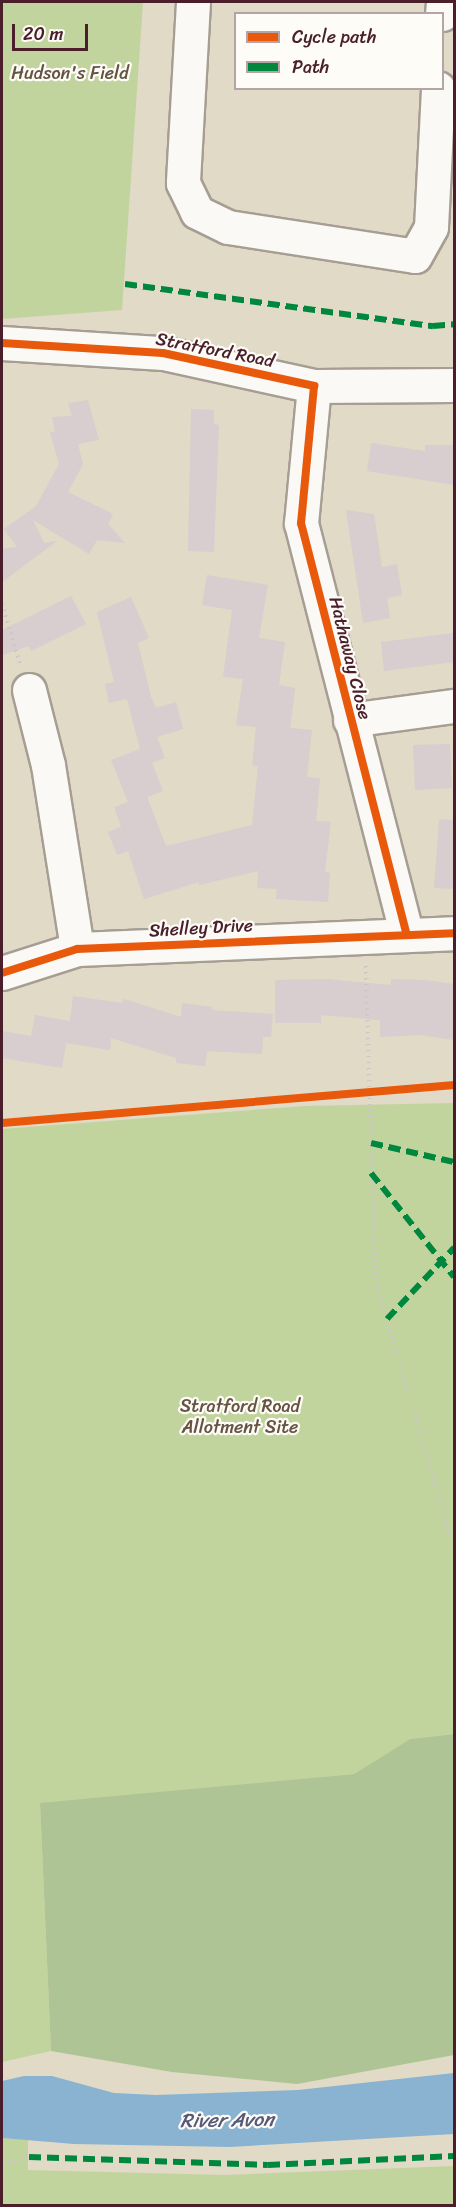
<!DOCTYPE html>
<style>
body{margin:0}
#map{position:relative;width:456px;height:2207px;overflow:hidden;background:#e0dac6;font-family:Sriracha,sans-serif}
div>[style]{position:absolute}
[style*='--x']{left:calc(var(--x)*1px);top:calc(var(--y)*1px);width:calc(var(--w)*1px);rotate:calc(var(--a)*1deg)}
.green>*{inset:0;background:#c2d49d}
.forest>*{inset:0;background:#aec494}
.water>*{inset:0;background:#89b3d1}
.building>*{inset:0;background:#d8cdcf}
.path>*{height:4px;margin-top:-2px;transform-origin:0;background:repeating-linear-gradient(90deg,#ccc7c4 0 1.5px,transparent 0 6px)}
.roads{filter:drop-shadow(2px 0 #a69d93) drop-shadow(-2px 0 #a69d93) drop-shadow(0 2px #a69d93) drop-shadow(0 -2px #a69d93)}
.minor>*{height:33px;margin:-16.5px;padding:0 16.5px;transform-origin:16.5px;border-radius:16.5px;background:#faf9f6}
.quiet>*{height:6px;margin-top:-3px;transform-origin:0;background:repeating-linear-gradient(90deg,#00873e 0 12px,transparent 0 18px)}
.cycleway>*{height:8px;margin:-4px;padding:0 4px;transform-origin:4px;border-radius:4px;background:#e8590c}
span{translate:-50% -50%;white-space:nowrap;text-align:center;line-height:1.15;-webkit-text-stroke:4.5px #fdfcf7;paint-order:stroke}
.park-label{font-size:18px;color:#665443}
.street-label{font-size:18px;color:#4a1f2b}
.water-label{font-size:20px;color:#565a78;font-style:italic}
.frame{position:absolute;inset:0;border:3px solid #4a1f2b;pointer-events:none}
.legend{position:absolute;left:234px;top:12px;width:210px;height:78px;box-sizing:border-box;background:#fdfcf7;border:2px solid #b5a4a5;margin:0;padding:8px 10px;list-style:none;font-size:18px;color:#4a1f2b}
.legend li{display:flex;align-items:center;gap:12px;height:30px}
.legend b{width:30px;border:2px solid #b5a4a5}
.scale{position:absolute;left:12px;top:24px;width:76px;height:27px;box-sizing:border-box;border:3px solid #4a1f2b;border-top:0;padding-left:8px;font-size:18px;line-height:21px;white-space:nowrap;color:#4a1f2b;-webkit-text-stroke:4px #fdfcf7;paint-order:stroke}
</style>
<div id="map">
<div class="green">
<div style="clip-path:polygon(2px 2px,143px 2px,122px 310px,2px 319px)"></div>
<div style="clip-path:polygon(454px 1103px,454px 1734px,410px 1739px,354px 1774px,40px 1804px,51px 2051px,2px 2062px,2px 1129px,305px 1106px)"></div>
<div style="clip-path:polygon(2px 2138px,28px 2140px,28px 2170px,225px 2175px,454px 2166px,454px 2205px,2px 2205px)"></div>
</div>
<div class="forest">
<div style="clip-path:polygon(454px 1734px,454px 2055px,297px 2084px,172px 2072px,51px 2051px,40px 1803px,354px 1774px,410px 1739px)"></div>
</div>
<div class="water">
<div style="clip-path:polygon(454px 2073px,454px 2134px,230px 2147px,74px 2144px,2px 2138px,2px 2081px,24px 2076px,52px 2076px,114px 2093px,156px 2095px,298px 2090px)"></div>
</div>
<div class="building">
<div style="clip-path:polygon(88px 400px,99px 440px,78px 444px,83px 464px,68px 492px,113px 514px,108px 524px,125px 543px,97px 540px,89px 554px,33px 520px,44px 543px,57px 541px,2px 582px,2px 549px,17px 547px,4px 529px,36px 506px,59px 464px,50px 433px,55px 431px,52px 417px,72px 416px,68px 403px)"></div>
<div style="clip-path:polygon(191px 409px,214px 410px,214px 424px,219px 425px,214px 552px,188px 551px)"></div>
<div style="clip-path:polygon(371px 443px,425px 451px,425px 445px,454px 445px,454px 485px,367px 471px)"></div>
<div style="clip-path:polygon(346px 510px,374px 514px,382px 567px,397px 564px,402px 595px,387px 598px,390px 618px,363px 623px)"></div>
<div style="clip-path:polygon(207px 575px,268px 585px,259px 638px,285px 642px,279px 685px,295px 688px,290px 728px,312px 730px,307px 777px,320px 778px,316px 821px,331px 822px,325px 872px,330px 873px,328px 902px,276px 899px,277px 889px,257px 888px,258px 871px,199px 885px,199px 882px,144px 899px,128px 851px,117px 855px,108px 832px,121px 827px,114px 807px,128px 802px,111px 760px,140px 749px,127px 699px,109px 703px,105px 684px,114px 682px,97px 612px,131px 597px,149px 638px,138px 643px,151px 697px,156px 708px,176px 702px,183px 729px,157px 737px,165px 758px,152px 763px,163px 791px,147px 797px,166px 846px,252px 825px,258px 766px,252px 765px,256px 727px,236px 725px,243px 679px,223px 677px,232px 610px,202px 605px)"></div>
<div style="clip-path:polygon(71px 596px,86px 624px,31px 651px,29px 646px,2px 655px,2px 630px)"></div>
<div style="clip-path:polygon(454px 633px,454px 662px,384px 671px,381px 642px)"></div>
<div style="clip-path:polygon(450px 744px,452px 788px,415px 790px,413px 745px)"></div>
<div style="clip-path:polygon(439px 819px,454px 820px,454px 889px,434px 888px)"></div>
<div style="clip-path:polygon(325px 979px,391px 985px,391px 979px,425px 980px,454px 984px,454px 1040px,420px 1035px,380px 1037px,380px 1020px,321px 1015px,321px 1023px,275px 1023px,275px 980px)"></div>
<div style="clip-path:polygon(73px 996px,122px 1003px,124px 999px,181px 1017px,182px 1003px,212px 1007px,212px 1010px,273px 1014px,271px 1037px,263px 1037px,262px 1054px,207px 1051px,205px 1066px,176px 1063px,176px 1058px,111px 1038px,110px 1050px,66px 1043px,62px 1068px,2px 1058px,2px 1031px,31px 1036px,35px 1015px,70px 1021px)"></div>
</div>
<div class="path">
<div style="--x:2;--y:604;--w:63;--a:73.3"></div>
<div style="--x:366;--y:966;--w:312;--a:88.3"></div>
<div style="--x:375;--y:1278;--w:281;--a:73.7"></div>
<div style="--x:2;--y:2165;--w:28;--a:-17"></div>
</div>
<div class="roads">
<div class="minor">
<div style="--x:193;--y:2;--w:181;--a:93.2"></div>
<div style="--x:183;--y:183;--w:32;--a:64"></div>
<div style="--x:197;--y:212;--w:34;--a:26"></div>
<div style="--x:228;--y:227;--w:189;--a:8.8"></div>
<div style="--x:415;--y:256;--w:33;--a:-61"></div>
<div style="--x:431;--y:227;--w:139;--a:-87.1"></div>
<div style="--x:442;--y:14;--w:12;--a:-85"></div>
<div style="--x:2;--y:343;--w:161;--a:3.6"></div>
<div style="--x:163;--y:353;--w:155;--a:12.3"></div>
<div style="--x:314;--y:386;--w:140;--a:-0.4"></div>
<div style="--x:314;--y:386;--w:138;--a:95.4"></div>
<div style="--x:301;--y:523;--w:423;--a:75.6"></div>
<div style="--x:29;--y:690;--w:77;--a:75.8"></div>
<div style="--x:48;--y:765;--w:186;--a:81"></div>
<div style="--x:350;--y:720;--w:105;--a:-7.7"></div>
<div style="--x:2;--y:973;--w:79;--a:-17.7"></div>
<div style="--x:77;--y:949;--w:377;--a:-2.4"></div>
</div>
</div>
<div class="quiet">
<div style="--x:125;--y:284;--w:311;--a:7.8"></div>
<div style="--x:433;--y:326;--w:21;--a:-5"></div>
<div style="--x:371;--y:1143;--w:85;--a:12.9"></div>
<div style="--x:371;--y:1173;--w:133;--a:51.4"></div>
<div style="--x:387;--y:1319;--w:98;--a:-46.7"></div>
<div style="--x:29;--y:2157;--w:239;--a:1.9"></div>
<div style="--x:268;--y:2165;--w:186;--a:-2.8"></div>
</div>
<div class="cycleway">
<div style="--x:2;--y:343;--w:161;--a:3.6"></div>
<div style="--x:163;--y:353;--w:155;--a:12.3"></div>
<div style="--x:314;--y:386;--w:138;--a:95.4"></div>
<div style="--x:301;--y:523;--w:423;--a:75.6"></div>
<div style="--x:2;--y:973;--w:79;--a:-17.7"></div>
<div style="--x:77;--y:949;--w:377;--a:-2.4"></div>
<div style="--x:2;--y:1123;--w:454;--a:-4.8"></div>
</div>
<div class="park-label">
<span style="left:70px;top:73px">Hudson's Field</span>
<span style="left:240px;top:1417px">Stratford Road<br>Allotment Site</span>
</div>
<div class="street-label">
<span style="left:215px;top:350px;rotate:11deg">Stratford Road</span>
<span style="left:350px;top:658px;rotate:76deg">Hathaway Close</span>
<span style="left:201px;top:928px;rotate:-3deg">Shelley Drive</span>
</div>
<div class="water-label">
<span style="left:227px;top:2120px;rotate:-1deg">River Avon</span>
</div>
<div class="frame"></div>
<ul class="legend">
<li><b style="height:8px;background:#e8590c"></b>Cycle path</li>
<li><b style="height:8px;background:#00873e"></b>Path</li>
</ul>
<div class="scale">20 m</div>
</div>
